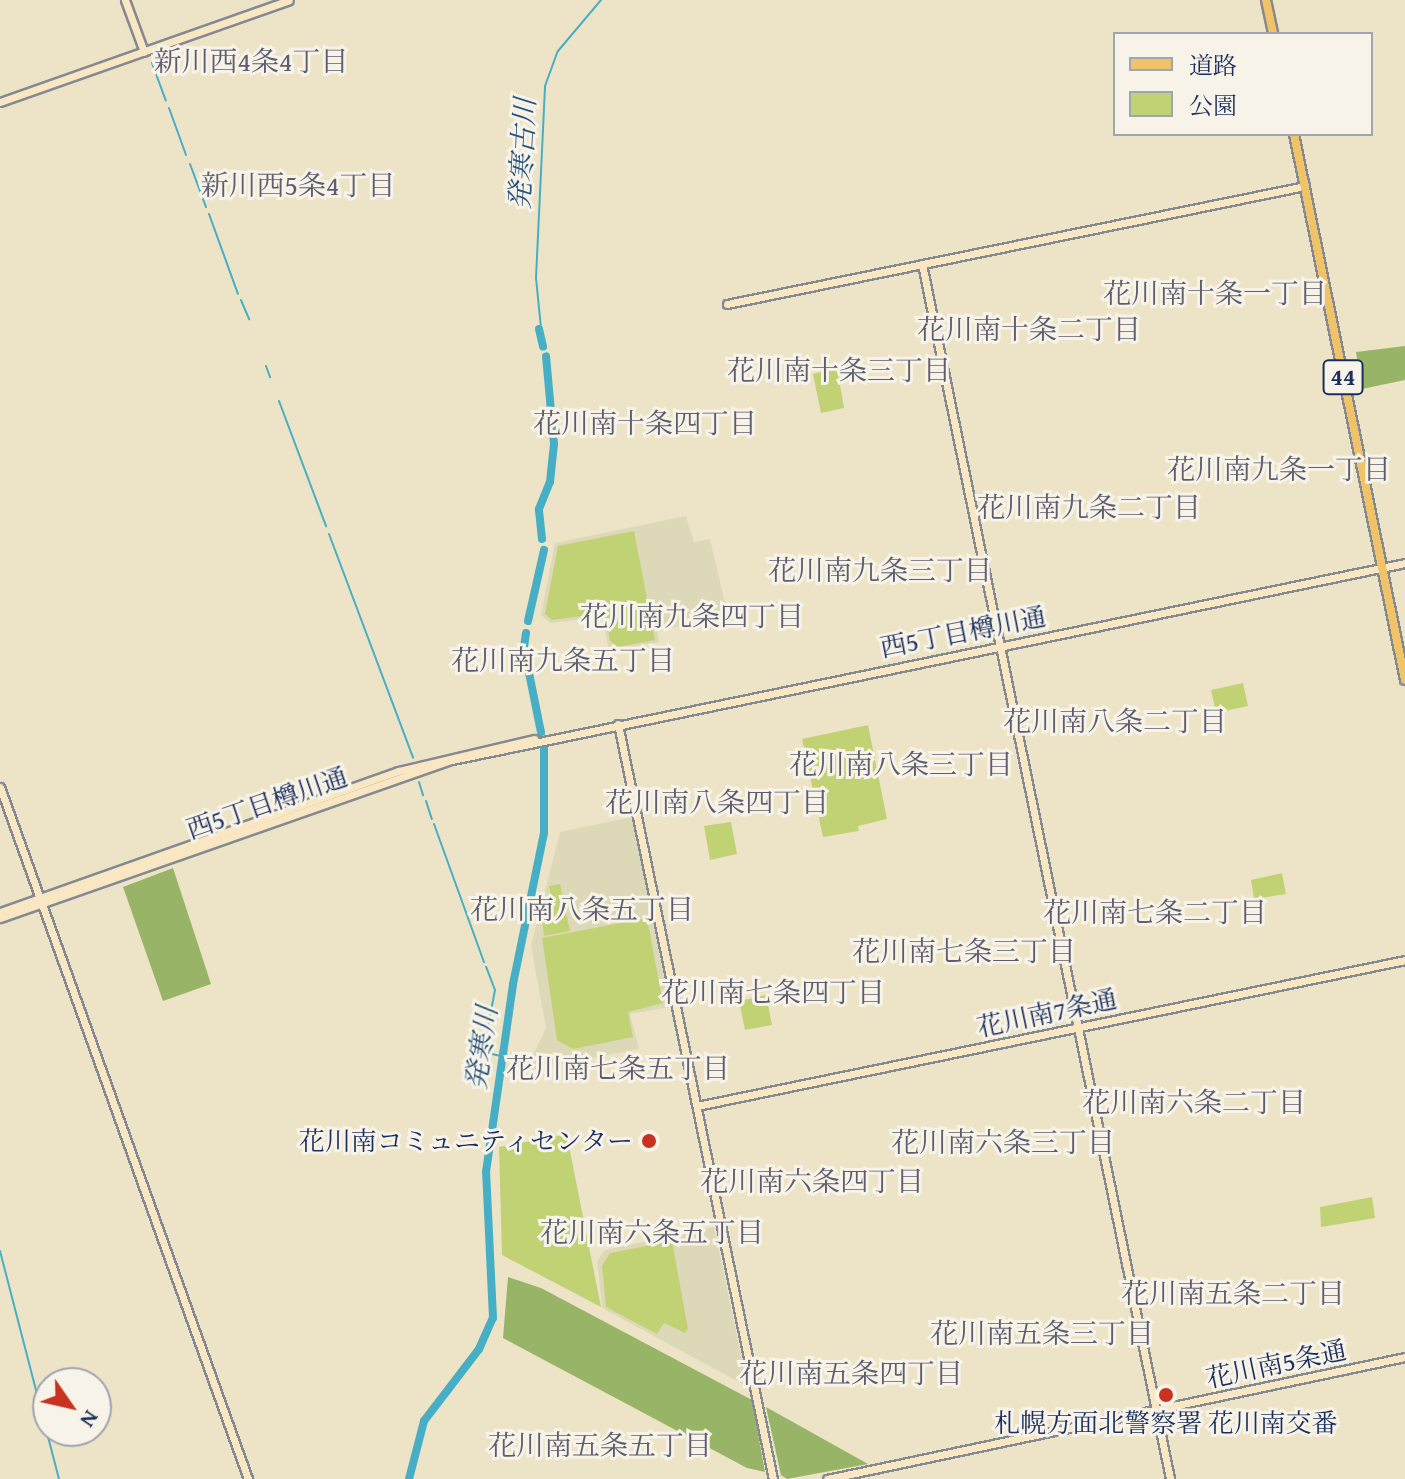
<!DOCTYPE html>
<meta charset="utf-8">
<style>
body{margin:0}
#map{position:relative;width:1405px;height:1479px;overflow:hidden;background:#ede4c7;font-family:"Gentium Book Plus","Noto Serif JP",serif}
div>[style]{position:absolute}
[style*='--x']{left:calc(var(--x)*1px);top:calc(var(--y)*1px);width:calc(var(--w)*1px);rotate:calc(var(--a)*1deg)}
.built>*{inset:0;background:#ddd9b8}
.green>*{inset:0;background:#c1d275}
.forest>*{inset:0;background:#98b466}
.stream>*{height:2px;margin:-1px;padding:0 1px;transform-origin:1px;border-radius:1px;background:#46afc5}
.river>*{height:8px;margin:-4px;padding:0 4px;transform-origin:4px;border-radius:4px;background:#46afc5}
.roads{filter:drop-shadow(2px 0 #848a92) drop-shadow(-2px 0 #848a92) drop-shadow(0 2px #848a92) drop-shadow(0 -2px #848a92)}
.secondary>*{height:7px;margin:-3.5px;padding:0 3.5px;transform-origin:3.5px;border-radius:3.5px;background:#f9e7c3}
.primary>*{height:8px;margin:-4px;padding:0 4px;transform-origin:4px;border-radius:4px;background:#f0c369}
.dots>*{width:22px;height:22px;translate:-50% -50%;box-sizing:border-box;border:4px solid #f7f3e8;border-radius:50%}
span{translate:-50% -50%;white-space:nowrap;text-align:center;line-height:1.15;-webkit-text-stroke:6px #f7f3e8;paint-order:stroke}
.shield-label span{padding:2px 6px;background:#f7f3e8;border:2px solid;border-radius:6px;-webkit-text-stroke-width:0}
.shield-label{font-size:24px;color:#1b2f5e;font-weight:700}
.street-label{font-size:26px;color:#1b2f5e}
.poi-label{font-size:26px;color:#1b2f5e}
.right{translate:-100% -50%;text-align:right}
.neighbourhood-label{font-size:28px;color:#5e5d6e}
.water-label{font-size:28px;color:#28557d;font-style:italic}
.legend{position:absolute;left:1113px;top:32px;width:260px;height:104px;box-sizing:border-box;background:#f7f3e8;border:2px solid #9fa5b1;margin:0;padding:10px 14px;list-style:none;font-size:24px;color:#1b2f5e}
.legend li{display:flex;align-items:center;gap:16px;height:40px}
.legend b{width:40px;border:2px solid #9fa5b1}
.north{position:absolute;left:32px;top:1367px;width:80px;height:80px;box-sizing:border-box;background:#f7f3e8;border:2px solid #9fa5b1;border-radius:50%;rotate:124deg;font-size:22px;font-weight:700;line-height:32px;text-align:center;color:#1b2f5e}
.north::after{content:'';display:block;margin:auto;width:28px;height:36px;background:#c8321e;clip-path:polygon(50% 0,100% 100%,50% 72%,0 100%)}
</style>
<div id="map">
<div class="built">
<div style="clip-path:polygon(686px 516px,694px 542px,710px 539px,728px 616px,657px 631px,659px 642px,609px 651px,602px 617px,551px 623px,541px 615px,555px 543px)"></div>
<div style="clip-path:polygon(632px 817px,670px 1007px,630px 1014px,639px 1049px,525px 1071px,546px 1028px,531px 946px,560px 832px)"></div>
<div style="clip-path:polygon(714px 1227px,748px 1387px,602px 1308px,597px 1261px,605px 1250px)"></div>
</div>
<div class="green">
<div style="clip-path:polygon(837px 368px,844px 408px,821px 413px,813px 374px)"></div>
<div style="clip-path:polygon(634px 531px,655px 640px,618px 647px,610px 641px,605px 613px,552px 620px,545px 614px,558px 546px)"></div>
<div style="clip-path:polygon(1243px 683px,1248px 706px,1216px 713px,1211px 690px)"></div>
<div style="clip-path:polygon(868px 725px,887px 819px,858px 826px,859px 831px,823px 837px,802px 739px)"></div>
<div style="clip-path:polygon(731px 822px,737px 854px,710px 860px,704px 826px)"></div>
<div style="clip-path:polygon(1282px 873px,1286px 894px,1254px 899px,1251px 880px)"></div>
<div style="clip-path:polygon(560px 884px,570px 931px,544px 936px,541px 911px,553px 908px,549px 886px)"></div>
<div style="clip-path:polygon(647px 918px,663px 1003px,628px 1012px,633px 1037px,573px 1049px,557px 1040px,542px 938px)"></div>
<div style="clip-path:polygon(766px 995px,772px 1025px,745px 1030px,739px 1001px)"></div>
<div style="clip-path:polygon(563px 1135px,568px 1141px,601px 1307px,502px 1255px,499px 1147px)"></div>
<div style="clip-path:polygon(1372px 1197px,1375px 1218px,1321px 1227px,1320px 1207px)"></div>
<div style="clip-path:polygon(672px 1241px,688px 1329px,685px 1333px,664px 1323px,657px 1334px,606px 1307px,602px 1266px,610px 1253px)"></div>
</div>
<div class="forest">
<div style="clip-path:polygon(1405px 346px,1405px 380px,1362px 389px,1356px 352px)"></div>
<div style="clip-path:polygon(173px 868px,211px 984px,163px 1001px,123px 887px)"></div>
<div style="clip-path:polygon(508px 1277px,541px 1288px,752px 1400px,765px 1472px,747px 1468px,503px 1338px)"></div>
<div style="clip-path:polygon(766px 1407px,868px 1464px,787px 1479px,781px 1475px)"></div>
</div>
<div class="stream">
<div style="--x:152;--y:63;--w:40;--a:69.8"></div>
<div style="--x:169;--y:108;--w:50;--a:70.1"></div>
<div style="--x:190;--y:164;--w:46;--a:69.6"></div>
<div style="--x:209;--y:214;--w:85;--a:70.1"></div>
<div style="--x:241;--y:300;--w:21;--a:67"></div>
<div style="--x:541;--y:328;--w:50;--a:-95.7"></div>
<div style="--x:536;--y:278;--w:192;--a:-87.3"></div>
<div style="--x:545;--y:86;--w:37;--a:-70"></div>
<div style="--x:558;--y:51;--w:67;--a:-49.9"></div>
<div style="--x:266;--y:366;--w:12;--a:70"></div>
<div style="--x:279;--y:401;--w:134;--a:69.4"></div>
<div style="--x:329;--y:534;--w:239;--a:69.4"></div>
<div style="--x:419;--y:782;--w:14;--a:73"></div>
<div style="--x:426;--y:801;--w:19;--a:72"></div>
<div style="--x:434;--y:824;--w:147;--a:70.1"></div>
<div style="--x:483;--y:1053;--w:64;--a:-79.2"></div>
<div style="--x:495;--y:990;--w:25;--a:-111"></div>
<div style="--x:492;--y:1054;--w:9;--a:13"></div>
<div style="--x:0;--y:1251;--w:236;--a:75.5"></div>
</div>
<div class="river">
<div style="--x:539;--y:329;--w:18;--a:77"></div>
<div style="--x:542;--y:539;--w:30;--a:-96"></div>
<div style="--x:539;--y:509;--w:29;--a:-68"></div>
<div style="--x:550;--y:482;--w:38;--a:-84"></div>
<div style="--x:554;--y:444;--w:88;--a:-95.2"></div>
<div style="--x:528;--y:621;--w:73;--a:-77.3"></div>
<div style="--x:526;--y:633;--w:15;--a:98"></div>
<div style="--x:524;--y:648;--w:86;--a:78.6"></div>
<div style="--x:409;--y:1479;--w:60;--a:-75.5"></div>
<div style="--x:424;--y:1421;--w:91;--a:-52.6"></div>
<div style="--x:479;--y:1349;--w:34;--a:-66"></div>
<div style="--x:493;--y:1318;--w:146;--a:-92.7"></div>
<div style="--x:486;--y:1172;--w:190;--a:-81.8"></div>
<div style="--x:513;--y:984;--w:154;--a:-78.4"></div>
<div style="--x:544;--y:833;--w:87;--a:-90"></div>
</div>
<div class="roads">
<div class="secondary">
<div style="--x:125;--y:0;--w:55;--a:69.9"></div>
<div style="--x:0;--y:102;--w:306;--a:-19.4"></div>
<div style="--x:922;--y:264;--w:1240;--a:78.46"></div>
<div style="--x:727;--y:304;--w:590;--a:-11.54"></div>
<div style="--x:618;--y:724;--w:771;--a:78.4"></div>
<div style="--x:0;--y:787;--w:735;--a:70.28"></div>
<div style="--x:0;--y:912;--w:422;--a:-19.5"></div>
<div style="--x:398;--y:771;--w:140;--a:-13.2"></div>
<div style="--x:0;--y:918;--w:479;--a:-19.3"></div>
<div style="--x:452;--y:760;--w:973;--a:-11.68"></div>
<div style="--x:697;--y:1106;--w:723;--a:-11.65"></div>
<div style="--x:827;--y:1479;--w:591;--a:-11.92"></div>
</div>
<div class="primary">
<div style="--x:1266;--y:0;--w:35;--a:78"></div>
<div style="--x:1294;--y:134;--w:557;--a:78.51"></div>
</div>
</div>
<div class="dots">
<div style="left:649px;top:1141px;background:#c8321e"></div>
<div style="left:1166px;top:1395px;background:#c8321e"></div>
</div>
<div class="shield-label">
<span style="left:1343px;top:377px">44</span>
</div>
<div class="street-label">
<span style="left:963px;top:632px;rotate:-11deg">西5丁目樽川通</span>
<span style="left:267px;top:803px;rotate:-19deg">西5丁目樽川通</span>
<span style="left:1047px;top:1013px;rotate:-12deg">花川南7条通</span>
<span style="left:1276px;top:1364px;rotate:-12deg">花川南5条通</span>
</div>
<div class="poi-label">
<span class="right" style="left:633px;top:1141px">花川南コミュニティセンター</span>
<span style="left:1166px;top:1423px">札幌方面北警察署 花川南交番</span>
</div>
<div class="neighbourhood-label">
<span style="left:251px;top:61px">新川西4条4丁目</span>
<span style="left:298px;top:185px">新川西5条4丁目</span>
<span style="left:1215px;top:293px">花川南十条一丁目</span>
<span style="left:1029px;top:329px">花川南十条二丁目</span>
<span style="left:839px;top:370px">花川南十条三丁目</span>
<span style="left:645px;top:423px">花川南十条四丁目</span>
<span style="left:1279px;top:469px">花川南九条一丁目</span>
<span style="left:1089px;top:507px">花川南九条二丁目</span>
<span style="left:880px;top:570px">花川南九条三丁目</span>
<span style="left:692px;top:616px">花川南九条四丁目</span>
<span style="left:563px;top:660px">花川南九条五丁目</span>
<span style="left:1115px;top:721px">花川南八条二丁目</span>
<span style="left:901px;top:764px">花川南八条三丁目</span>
<span style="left:717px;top:802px">花川南八条四丁目</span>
<span style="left:582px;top:909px">花川南八条五丁目</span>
<span style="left:1155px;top:912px">花川南七条二丁目</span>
<span style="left:964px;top:951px">花川南七条三丁目</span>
<span style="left:773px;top:992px">花川南七条四丁目</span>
<span style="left:618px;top:1068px">花川南七条五丁目</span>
<span style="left:1194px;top:1102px">花川南六条二丁目</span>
<span style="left:1003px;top:1142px">花川南六条三丁目</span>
<span style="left:812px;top:1181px">花川南六条四丁目</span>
<span style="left:652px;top:1232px">花川南六条五丁目</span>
<span style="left:1233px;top:1293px">花川南五条二丁目</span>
<span style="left:1042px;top:1333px">花川南五条三丁目</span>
<span style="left:851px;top:1373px">花川南五条四丁目</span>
<span style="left:600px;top:1445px">花川南五条五丁目</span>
</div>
<div class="water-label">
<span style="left:522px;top:154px;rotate:-87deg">発寒古川</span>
<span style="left:481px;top:1048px;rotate:-82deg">発寒川</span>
</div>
<ul class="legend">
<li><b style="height:10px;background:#f0c369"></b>道路</li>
<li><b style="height:22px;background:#c1d275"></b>公園</li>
</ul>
<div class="north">N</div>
</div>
